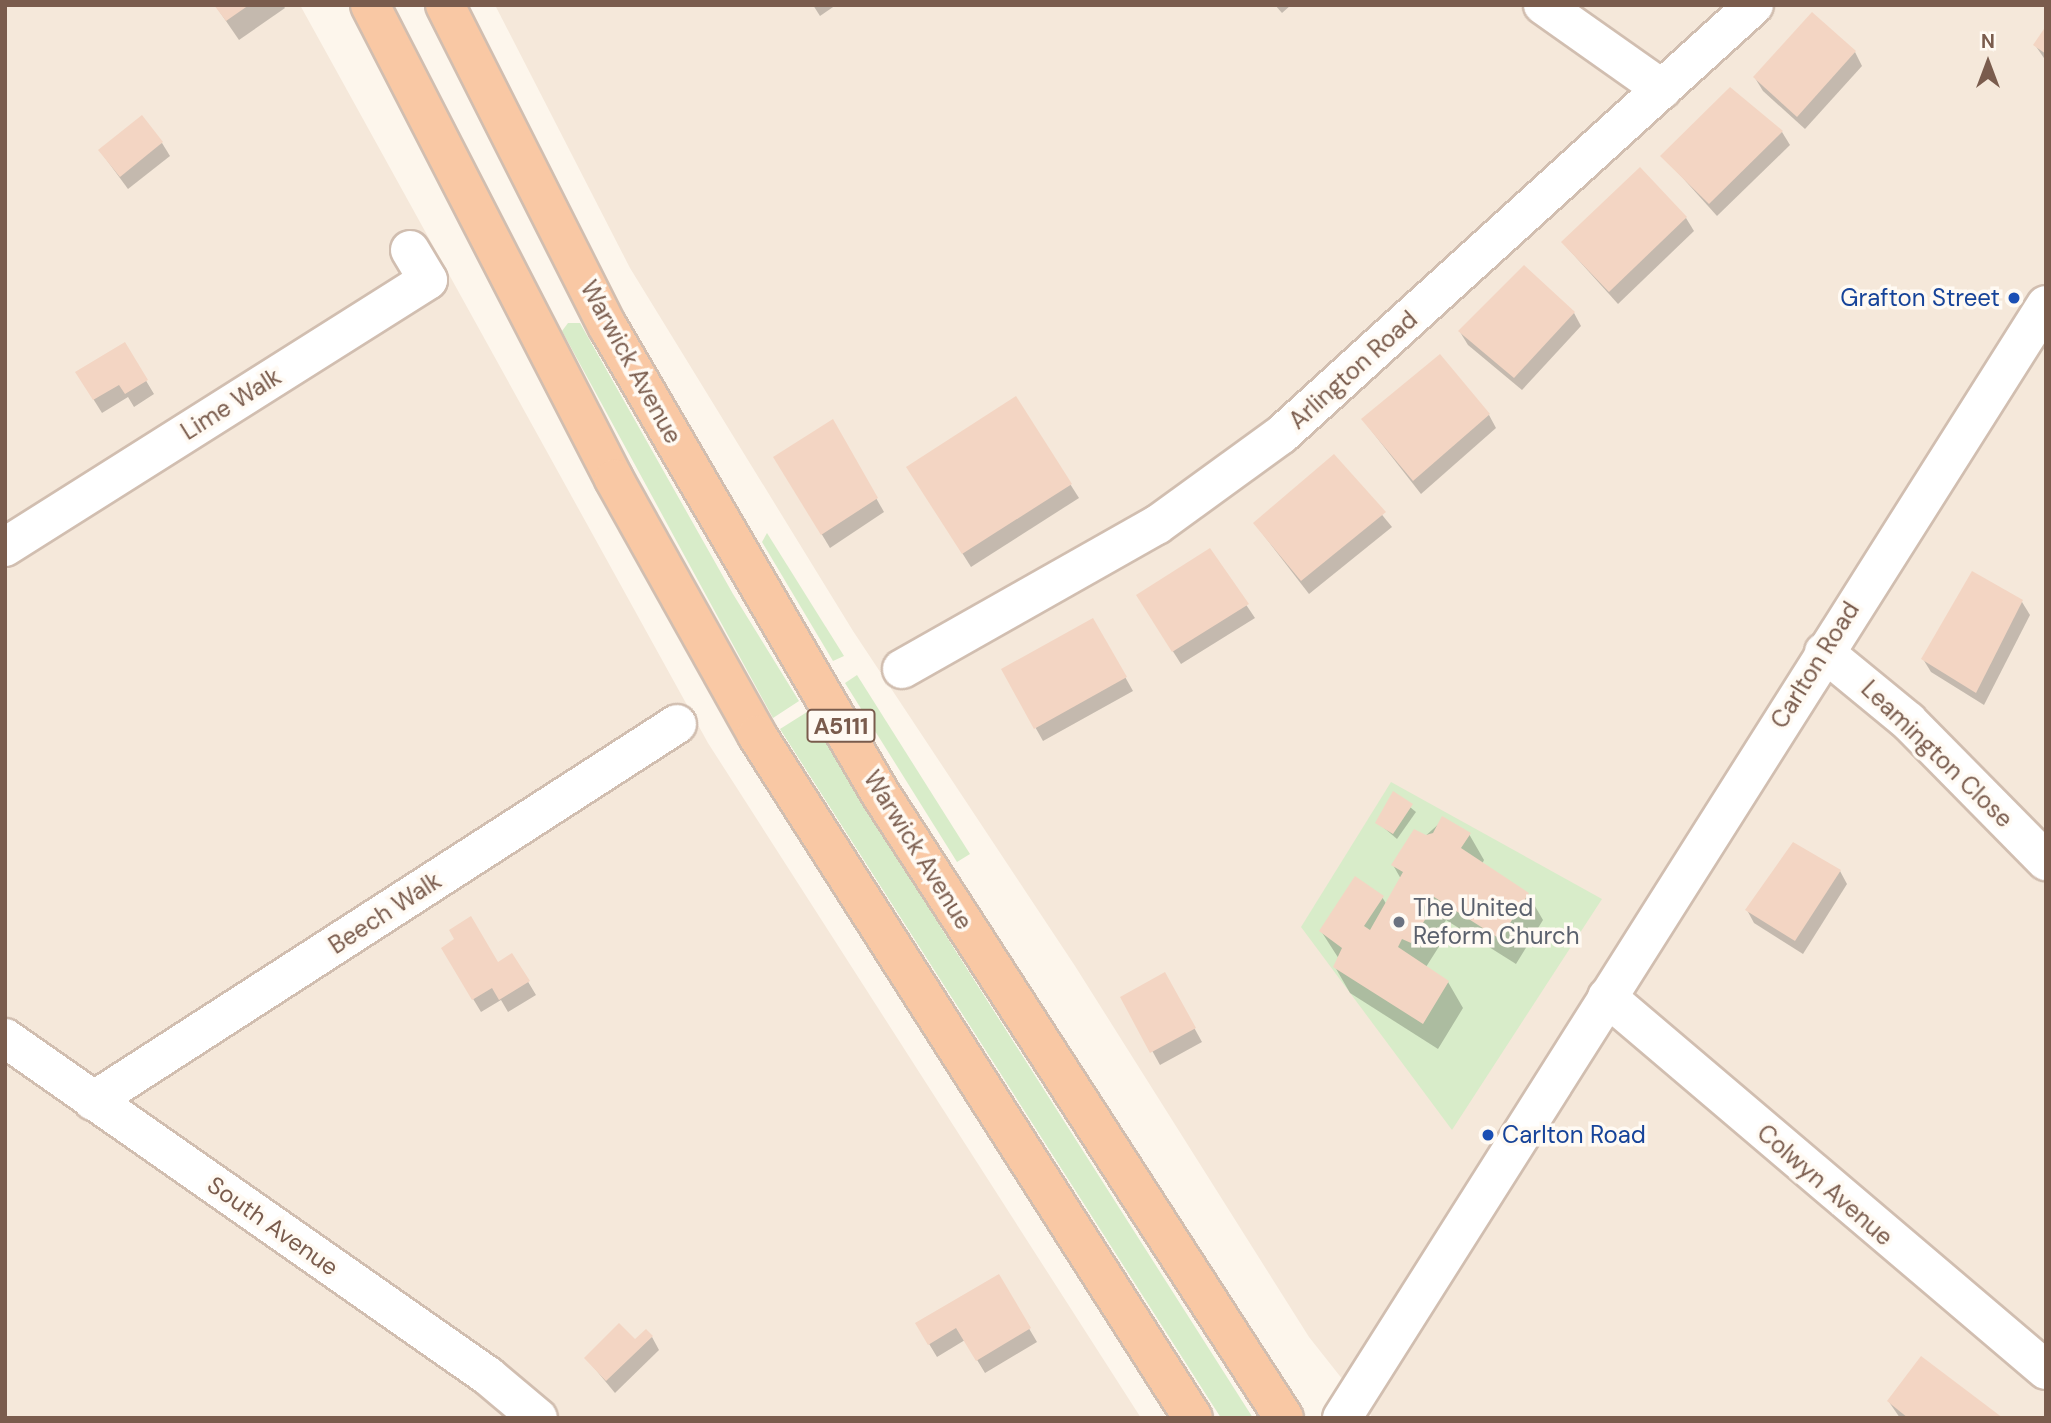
<!DOCTYPE html>
<style>
body{margin:0}
#map{position:relative;width:2051px;height:1423px;overflow:hidden;background:#fdf6ec;font-family:"DM Sans",sans-serif}
div>[style]{position:absolute}
[style*='--x']{left:calc(var(--x)*1px);top:calc(var(--y)*1px);width:calc(var(--w)*1px);rotate:calc(var(--a)*1deg)}
.residential>*{inset:0;background:#f5e8da}
.green>*{inset:0;background:#d8ecc9}
.shadow>*{inset:0;background:#0003}
.building>*{inset:0;background:#f3d5c3}
.roads{filter:drop-shadow(2px 0 #d1beb0) drop-shadow(-2px 0 #d1beb0) drop-shadow(0 2px #d1beb0) drop-shadow(0 -2px #d1beb0)}
.minor>*{height:38px;margin:-19px;padding:0 19px;transform-origin:19px;border-radius:19px;background:#fff}
.tertiary>*{height:38px;margin:-19px;padding:0 19px;transform-origin:19px;border-radius:19px;background:#fff}
.trunk>*{height:38px;margin:-19px;padding:0 19px;transform-origin:19px;border-radius:19px;background:#f9c8a4}
.dots>*{width:19px;height:19px;translate:-50% -50%;box-sizing:border-box;border:4px solid #fffaf3;border-radius:50%}
span{translate:-50% -50%;white-space:nowrap;text-align:center;line-height:1.15;-webkit-text-stroke:7px #fffaf3;paint-order:stroke}
.shield-label span{padding:2px 5px;background:#fffaf3;border:2px solid;border-radius:5px;-webkit-text-stroke-width:0}
.shield-label{font-size:23px;color:#7a5c4d;font-weight:700}
.transit-label{font-size:24px;color:#164399}
.right{translate:-100% -50%;text-align:right}
.left{translate:0 -50%;text-align:left}
.street-label{font-size:24px;color:#7a5c4d}
.worship-label{font-size:24px;color:#5b616d}
.frame{position:absolute;inset:0;border:7px solid #7a5c4d;pointer-events:none}
.north{position:absolute;left:1953px;top:28px;width:70px;height:70px;-webkit-text-stroke:5px #fffaf3;paint-order:stroke;rotate:0deg;font-size:19px;font-weight:700;line-height:28px;text-align:center;color:#7a5c4d}
.north::after{content:'';display:block;margin:auto;width:24px;height:32px;background:#7a5c4d;clip-path:polygon(50% 0,100% 100%,50% 72%,0 100%)}
</style>
<div id="map">
<div class="residential">
<div style="clip-path:polygon(5px 5px,300px 5px,708px 743px,1141px 1418px,5px 1418px)"></div>
<div style="clip-path:polygon(495px 5px,2046px 5px,2046px 1418px,1373px 1418px,1309px 1337px,1075px 966px,853px 631px,630px 268px)"></div>
</div>
<div class="green">
<div style="clip-path:polygon(568px 323px,580px 323px,733px 594px,799px 701px,773px 718px,562px 331px)"></div>
<div style="clip-path:polygon(767px 533px,844px 656px,833px 661px,762px 542px)"></div>
<div style="clip-path:polygon(857px 675px,970px 854px,957px 862px,845px 683px)"></div>
<div style="clip-path:polygon(807px 712px,955px 950px,1253px 1418px,1221px 1418px,780px 729px)"></div>
<div style="clip-path:polygon(1391px 782px,1602px 899px,1452px 1130px,1301px 927px)"></div>
</div>
<div class="shadow">
<div style="clip-path:polygon(215px 5px,283px 5px,285px 8px,239px 40px)"></div>
<div style="clip-path:polygon(813px 5px,836px 5px,820px 16px)"></div>
<div style="clip-path:polygon(1275px 5px,1291px 5px,1282px 13px)"></div>
<div style="clip-path:polygon(2046px 29px,2046px 61px,2035px 45px)"></div>
<div style="clip-path:polygon(1855px 52px,1862px 66px,1805px 129px,1763px 91px,1755px 78px)"></div>
<div style="clip-path:polygon(1730px 89px,1782px 132px,1790px 145px,1717px 216px,1663px 156px)"></div>
<div style="clip-path:polygon(162px 143px,170px 156px,128px 189px,100px 151px)"></div>
<div style="clip-path:polygon(1686px 218px,1694px 231px,1618px 304px,1563px 243px)"></div>
<div style="clip-path:polygon(1574px 313px,1581px 326px,1522px 390px,1468px 345px,1460px 332px)"></div>
<div style="clip-path:polygon(124px 344px,154px 394px,134px 407px,128px 397px,102px 413px,77px 373px)"></div>
<div style="clip-path:polygon(1016px 399px,1079px 498px,971px 567px,916px 480px)"></div>
<div style="clip-path:polygon(1489px 415px,1496px 428px,1421px 494px,1363px 420px)"></div>
<div style="clip-path:polygon(833px 422px,884px 512px,830px 548px,776px 458px)"></div>
<div style="clip-path:polygon(1334px 456px,1392px 527px,1309px 594px,1255px 524px)"></div>
<div style="clip-path:polygon(1210px 551px,1255px 618px,1181px 664px,1146px 609px)"></div>
<div style="clip-path:polygon(1973px 573px,2022px 602px,2030px 615px,1984px 705px,1931px 672px,1923px 659px)"></div>
<div style="clip-path:polygon(1093px 620px,1133px 691px,1043px 741px,1003px 670px)"></div>
<div style="clip-path:polygon(1393px 793px,1416px 812px,1397px 839px,1377px 822px)"></div>
<div style="clip-path:polygon(1442px 821px,1469px 834px,1484px 860px,1482px 864px,1528px 894px,1543px 920px,1516px 964px,1446px 920px,1436px 937px,1440px 945px,1426px 967px,1448px 982px,1463px 1008px,1438px 1049px,1350px 993px,1335px 967px,1339px 959px,1321px 931px,1382px 897px,1387px 905px,1401px 879px,1393px 865px)"></div>
<div style="clip-path:polygon(1840px 871px,1847px 884px,1803px 954px,1754px 923px,1747px 910px)"></div>
<div style="clip-path:polygon(443px 949px,498px 964px,512px 955px,536px 995px,508px 1012px,501px 1000px,481px 1012px)"></div>
<div style="clip-path:polygon(1165px 975px,1202px 1042px,1160px 1065px,1123px 998px)"></div>
<div style="clip-path:polygon(998px 1276px,1037px 1342px,985px 1373px,965px 1340px,937px 1357px,917px 1324px)"></div>
<div style="clip-path:polygon(652px 1337px,659px 1350px,615px 1393px,586px 1358px)"></div>
<div style="clip-path:polygon(1889px 1402px,2000px 1418px,1900px 1418px)"></div>
</div>
<div class="building">
<div style="clip-path:polygon(214px 5px,249px 5px,226px 21px)"></div>
<div style="clip-path:polygon(1812px 12px,1856px 51px,1797px 117px,1753px 77px)"></div>
<div style="clip-path:polygon(2046px 26px,2046px 54px,2033px 45px)"></div>
<div style="clip-path:polygon(1730px 87px,1783px 131px,1709px 204px,1660px 156px)"></div>
<div style="clip-path:polygon(142px 115px,163px 142px,120px 177px,98px 150px)"></div>
<div style="clip-path:polygon(1640px 167px,1687px 217px,1609px 292px,1561px 242px)"></div>
<div style="clip-path:polygon(1524px 265px,1575px 312px,1514px 378px,1458px 331px)"></div>
<div style="clip-path:polygon(125px 342px,148px 380px,125px 394px,119px 385px,93px 400px,75px 372px)"></div>
<div style="clip-path:polygon(1440px 354px,1490px 414px,1413px 481px,1361px 419px)"></div>
<div style="clip-path:polygon(1016px 396px,1072px 484px,962px 554px,906px 467px)"></div>
<div style="clip-path:polygon(833px 419px,878px 498px,821px 535px,773px 457px)"></div>
<div style="clip-path:polygon(1334px 454px,1386px 512px,1301px 581px,1253px 523px)"></div>
<div style="clip-path:polygon(1210px 548px,1249px 604px,1172px 652px,1136px 595px)"></div>
<div style="clip-path:polygon(1972px 571px,2023px 600px,1976px 693px,1921px 659px)"></div>
<div style="clip-path:polygon(1093px 618px,1127px 677px,1034px 729px,1001px 669px)"></div>
<div style="clip-path:polygon(1393px 791px,1413px 804px,1393px 834px,1375px 823px)"></div>
<div style="clip-path:polygon(1442px 816px,1471px 833px,1461px 848px,1529px 893px,1500px 939px,1431px 895px,1420px 913px,1426px 918px,1411px 943px,1402px 939px,1398px 947px,1449px 981px,1423px 1024px,1333px 967px,1342px 948px,1319px 931px,1355px 876px,1384px 896px,1364px 926px,1370px 930px,1403px 872px,1391px 865px,1414px 829px,1426px 835px,1433px 833px)"></div>
<div style="clip-path:polygon(1793px 842px,1841px 870px,1795px 941px,1745px 910px)"></div>
<div style="clip-path:polygon(471px 916px,498px 962px,512px 953px,530px 981px,499px 1000px,492px 988px,472px 1000px,441px 948px,454px 939px,449px 930px)"></div>
<div style="clip-path:polygon(1165px 972px,1196px 1028px,1150px 1053px,1120px 997px)"></div>
<div style="clip-path:polygon(999px 1274px,1031px 1328px,976px 1361px,956px 1328px,928px 1345px,915px 1323px)"></div>
<div style="clip-path:polygon(619px 1323px,635px 1339px,646px 1329px,653px 1336px,606px 1381px,584px 1358px)"></div>
<div style="clip-path:polygon(1921px 1356px,2003px 1418px,1908px 1418px,1887px 1401px)"></div>
</div>
<div class="roads">
<div class="minor">
<div style="--x:1543;--y:5;--w:146;--a:35.2"></div>
<div style="--x:5;--y:547;--w:500;--a:-32.26"></div>
<div style="--x:428;--y:280;--w:35;--a:-121"></div>
<div style="--x:1824;--y:652;--w:109;--a:39.4"></div>
<div style="--x:1908;--y:721;--w:197;--a:45.4"></div>
<div style="--x:902;--y:669;--w:293;--a:-29.5"></div>
<div style="--x:1157;--y:525;--w:153;--a:-36"></div>
<div style="--x:1281;--y:435;--w:639;--a:-42.27"></div>
<div style="--x:1607;--y:997;--w:576;--a:40.35"></div>
<div style="--x:5;--y:1038;--w:590;--a:34.98"></div>
<div style="--x:488;--y:1376;--w:65;--a:40"></div>
<div style="--x:93;--y:1101;--w:695;--a:-32.84"></div>
</div>
<div class="tertiary">
<div style="--x:1342;--y:1418;--w:1317;--a:-57.69"></div>
</div>
<div class="trunk">
<div style="--x:370;--y:5;--w:533;--a:62.76"></div>
<div style="--x:614;--y:479;--w:293;--a:60.8"></div>
<div style="--x:757;--y:735;--w:810;--a:57.45"></div>
<div style="--x:445;--y:5;--w:361;--a:63.2"></div>
<div style="--x:608;--y:327;--w:540;--a:59.73"></div>
<div style="--x:880;--y:793;--w:744;--a:57.12"></div>
</div>
</div>
<div class="dots">
<div style="left:2014px;top:298px;background:#1a4fb4"></div>
<div style="left:1399px;top:922px;background:#6b7280"></div>
<div style="left:1488px;top:1135px;background:#1a4fb4"></div>
</div>
<div class="shield-label">
<span style="left:841px;top:726px">A5111</span>
</div>
<div class="transit-label">
<span class="right" style="left:2000px;top:298px">Grafton Street</span>
<span class="left" style="left:1502px;top:1135px">Carlton Road</span>
</div>
<div class="street-label">
<span style="left:631px;top:362px;rotate:61deg">Warwick Avenue</span>
<span style="left:1353px;top:370px;rotate:-42deg">Arlington Road</span>
<span style="left:231px;top:404px;rotate:-32deg">Lime Walk</span>
<span style="left:1815px;top:665px;rotate:-58deg">Carlton Road</span>
<span style="left:1937px;top:754px;rotate:44deg">Leamington Close</span>
<span style="left:918px;top:850px;rotate:58deg">Warwick Avenue</span>
<span style="left:385px;top:913px;rotate:-33deg">Beech Walk</span>
<span style="left:1825px;top:1185px;rotate:41deg">Colwyn Avenue</span>
<span style="left:273px;top:1226px;rotate:35deg">South Avenue</span>
</div>
<div class="worship-label">
<span class="left" style="left:1413px;top:922px">The United<br>Reform Church</span>
</div>
<div class="frame"></div>
<div class="north">N</div>
</div>
